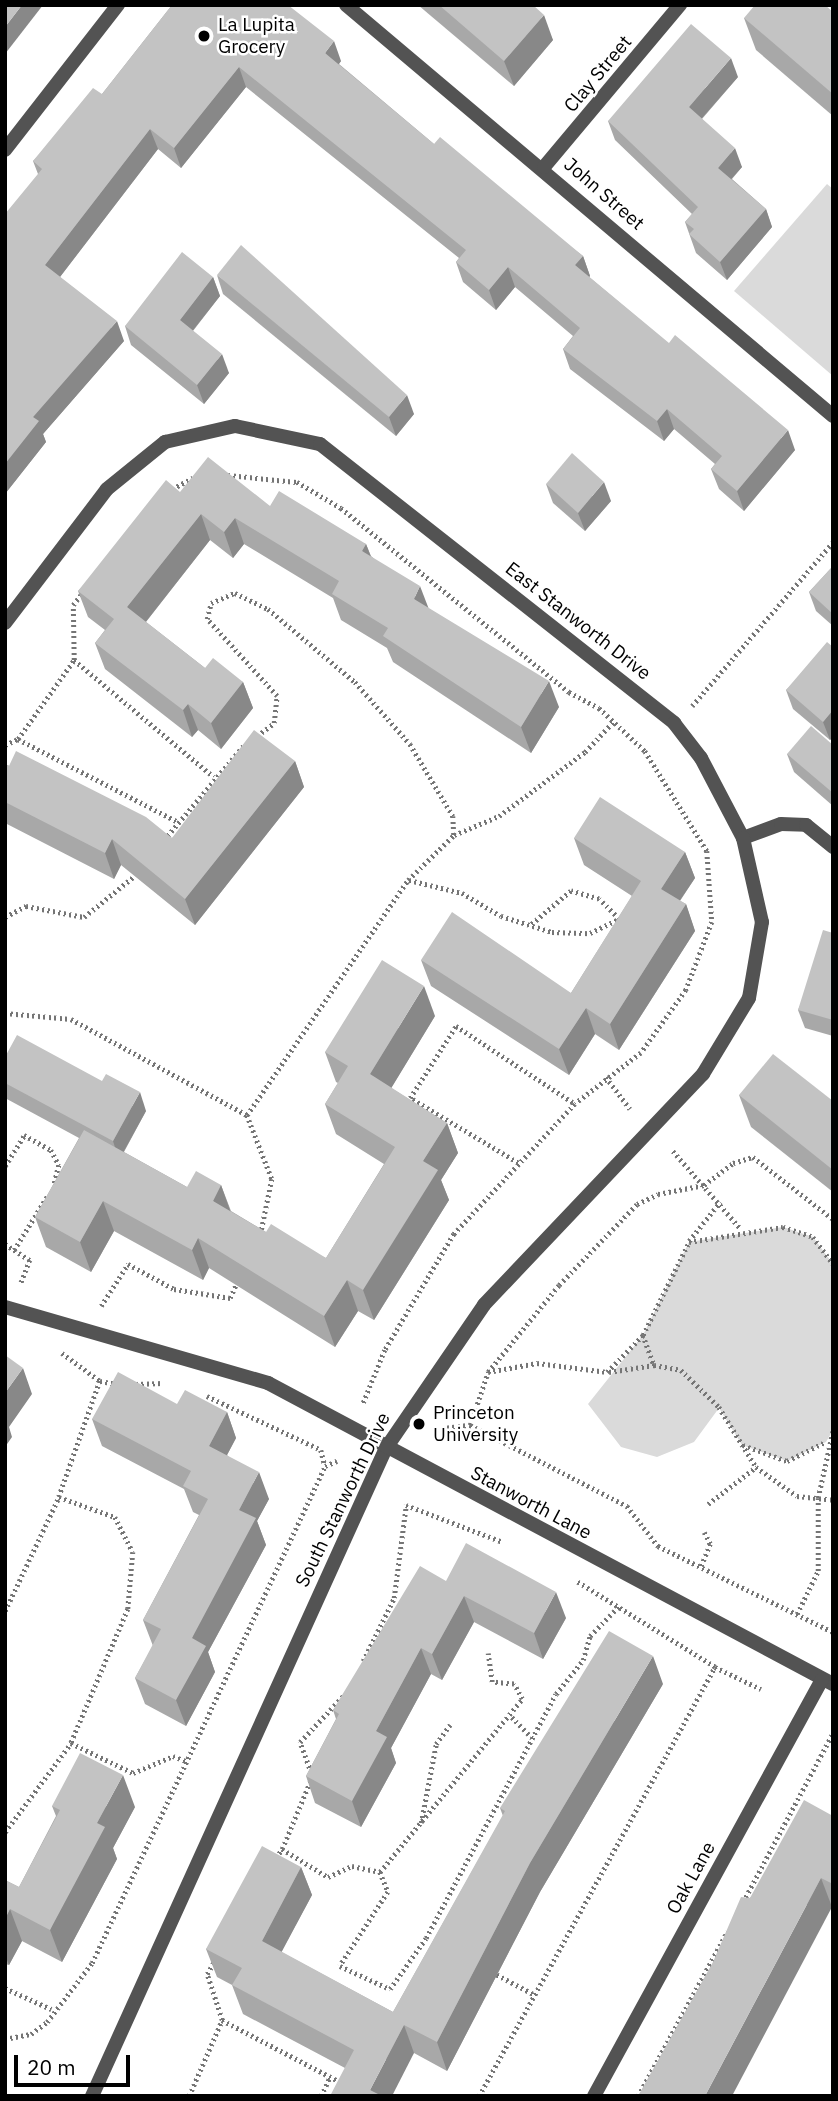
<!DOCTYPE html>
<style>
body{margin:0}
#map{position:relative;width:838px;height:2101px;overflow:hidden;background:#fff;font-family:"IBM Plex Sans",sans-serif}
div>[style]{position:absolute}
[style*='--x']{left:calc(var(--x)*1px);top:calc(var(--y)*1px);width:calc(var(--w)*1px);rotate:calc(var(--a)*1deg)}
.green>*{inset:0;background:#dadada}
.path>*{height:4.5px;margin-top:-2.25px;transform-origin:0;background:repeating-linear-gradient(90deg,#757575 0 2px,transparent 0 5.5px)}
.lane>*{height:14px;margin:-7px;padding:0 7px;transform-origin:7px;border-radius:7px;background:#535353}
.street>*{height:14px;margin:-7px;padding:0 7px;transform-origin:7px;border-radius:7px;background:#535353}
.wall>*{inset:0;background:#a8a8a8}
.shaded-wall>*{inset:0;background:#888}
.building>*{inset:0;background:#c3c3c3}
.dots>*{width:19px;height:19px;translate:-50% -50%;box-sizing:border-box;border:4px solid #fff;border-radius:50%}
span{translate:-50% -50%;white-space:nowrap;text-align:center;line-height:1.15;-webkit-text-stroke:5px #fff;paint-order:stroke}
.poi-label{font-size:19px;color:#000}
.left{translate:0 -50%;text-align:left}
.street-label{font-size:19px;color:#000}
.frame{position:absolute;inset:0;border:7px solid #000;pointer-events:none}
.scale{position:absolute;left:14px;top:2055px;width:116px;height:32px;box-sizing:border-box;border:4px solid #000;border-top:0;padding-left:9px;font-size:21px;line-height:24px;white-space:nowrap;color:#000;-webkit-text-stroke:5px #fff;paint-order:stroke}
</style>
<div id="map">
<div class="green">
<div style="clip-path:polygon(827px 184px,833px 189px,833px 376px,734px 291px)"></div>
<div style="clip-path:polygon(783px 1227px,813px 1237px,833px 1264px,833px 1430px,826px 1442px,787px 1461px,742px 1445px,719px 1408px,694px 1442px,657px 1457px,621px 1447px,588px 1404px,643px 1335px,689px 1242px)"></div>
</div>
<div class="path">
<div style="--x:228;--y:475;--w:69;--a:5.8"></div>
<div style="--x:297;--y:482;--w:51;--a:30.6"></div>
<div style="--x:341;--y:508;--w:293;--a:38.9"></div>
<div style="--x:569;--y:692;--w:34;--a:28"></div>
<div style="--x:599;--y:708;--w:63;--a:43.1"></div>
<div style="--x:645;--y:751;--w:118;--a:58.2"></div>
<div style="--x:707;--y:851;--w:71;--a:86"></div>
<div style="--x:712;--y:922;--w:73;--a:110.9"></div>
<div style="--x:686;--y:990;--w:77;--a:125.5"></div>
<div style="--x:641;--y:1053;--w:83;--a:142.3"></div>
<div style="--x:575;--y:1104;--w:178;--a:132.9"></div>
<div style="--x:454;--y:1234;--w:135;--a:120.7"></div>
<div style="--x:385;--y:1350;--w:58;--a:112.2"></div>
<div style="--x:172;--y:489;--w:26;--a:-28"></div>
<div style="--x:74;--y:660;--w:182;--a:39.9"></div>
<div style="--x:692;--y:706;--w:216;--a:-49.3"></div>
<div style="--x:257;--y:736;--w:21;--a:-37"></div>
<div style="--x:274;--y:723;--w:27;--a:-84"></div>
<div style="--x:277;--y:696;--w:104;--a:-132.3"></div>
<div style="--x:207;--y:619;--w:16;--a:-76"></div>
<div style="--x:211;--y:603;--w:26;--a:-23"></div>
<div style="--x:235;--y:593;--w:37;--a:26"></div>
<div style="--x:268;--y:609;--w:114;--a:40"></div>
<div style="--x:355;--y:682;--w:83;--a:48.4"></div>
<div style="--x:410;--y:744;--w:84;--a:59.2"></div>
<div style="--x:453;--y:816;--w:19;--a:87"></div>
<div style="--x:18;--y:739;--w:180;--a:27.4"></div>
<div style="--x:5;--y:745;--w:14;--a:-25"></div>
<div style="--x:18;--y:739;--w:97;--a:-54.7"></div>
<div style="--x:74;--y:660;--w:55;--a:-91"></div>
<div style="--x:73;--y:605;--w:15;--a:-53"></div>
<div style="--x:164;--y:840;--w:124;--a:-49.9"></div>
<div style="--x:409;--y:880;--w:55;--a:13.8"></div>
<div style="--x:462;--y:893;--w:45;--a:30.5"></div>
<div style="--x:501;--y:916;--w:53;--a:17.4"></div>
<div style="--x:552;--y:932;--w:38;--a:2"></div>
<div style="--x:590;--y:933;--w:32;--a:-26"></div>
<div style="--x:619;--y:919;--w:28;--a:-135"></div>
<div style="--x:599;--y:899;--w:29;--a:-164"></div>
<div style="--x:571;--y:891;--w:52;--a:139.6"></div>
<div style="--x:5;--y:917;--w:24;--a:-28"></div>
<div style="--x:26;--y:906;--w:59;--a:10.7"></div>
<div style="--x:84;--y:917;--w:68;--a:-39.1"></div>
<div style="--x:5;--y:1013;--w:66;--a:5.2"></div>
<div style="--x:71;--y:1019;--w:200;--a:28.6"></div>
<div style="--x:247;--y:1115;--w:285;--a:-55.6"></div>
<div style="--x:408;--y:880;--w:64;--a:-44.4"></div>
<div style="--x:454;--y:835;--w:49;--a:-22.9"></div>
<div style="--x:499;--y:816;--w:107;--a:-36.7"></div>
<div style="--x:585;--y:752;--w:41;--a:-47"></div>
<div style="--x:606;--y:1077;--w:40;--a:53"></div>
<div style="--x:247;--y:1115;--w:69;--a:68.7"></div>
<div style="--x:272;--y:1179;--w:55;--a:101.5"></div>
<div style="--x:673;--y:1151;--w:103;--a:48.9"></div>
<div style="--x:518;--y:1163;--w:126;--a:-149"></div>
<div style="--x:410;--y:1098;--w:85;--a:-57.4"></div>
<div style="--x:456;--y:1026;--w:142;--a:33.2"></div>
<div style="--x:5;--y:1166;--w:36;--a:-58"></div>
<div style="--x:24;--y:1135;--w:31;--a:29"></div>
<div style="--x:51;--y:1150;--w:17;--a:62"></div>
<div style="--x:59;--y:1165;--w:21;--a:104"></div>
<div style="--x:689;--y:1241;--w:50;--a:-51.5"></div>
<div style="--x:5;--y:1244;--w:30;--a:33"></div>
<div style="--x:30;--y:1260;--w:26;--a:111"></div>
<div style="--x:14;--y:1250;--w:65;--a:-58.3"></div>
<div style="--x:101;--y:1306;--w:50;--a:-57.3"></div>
<div style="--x:128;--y:1264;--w:52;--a:28.5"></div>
<div style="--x:174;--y:1289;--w:57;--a:9.1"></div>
<div style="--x:230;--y:1298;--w:17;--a:-66"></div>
<div style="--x:643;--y:1335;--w:32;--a:70"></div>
<div style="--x:62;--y:1353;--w:47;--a:36.4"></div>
<div style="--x:100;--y:1381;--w:123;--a:109.5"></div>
<div style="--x:59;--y:1497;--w:59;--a:19.7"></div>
<div style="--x:115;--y:1517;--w:39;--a:63"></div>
<div style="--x:133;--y:1552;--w:57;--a:95"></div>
<div style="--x:128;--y:1609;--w:146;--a:113"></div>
<div style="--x:488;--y:1372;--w:112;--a:-50.8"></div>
<div style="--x:559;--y:1285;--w:112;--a:-46.1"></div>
<div style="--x:637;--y:1204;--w:23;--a:-25"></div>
<div style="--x:658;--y:1194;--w:47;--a:-11.1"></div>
<div style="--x:704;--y:1185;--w:36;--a:-37"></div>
<div style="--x:733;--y:1163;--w:21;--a:-17"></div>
<div style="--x:753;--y:1157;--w:101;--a:37.8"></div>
<div style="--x:609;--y:1372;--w:46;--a:-8.8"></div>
<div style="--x:654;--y:1365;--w:27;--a:10"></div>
<div style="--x:681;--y:1370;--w:53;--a:44.2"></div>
<div style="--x:719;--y:1407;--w:70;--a:58.3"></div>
<div style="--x:756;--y:1467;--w:50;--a:35.3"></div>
<div style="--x:797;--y:1496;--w:36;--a:6"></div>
<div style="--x:100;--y:1381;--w:17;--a:10"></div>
<div style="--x:136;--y:1384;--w:27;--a:-2"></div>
<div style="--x:207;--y:1396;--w:126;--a:25.3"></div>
<div style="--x:321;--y:1450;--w:16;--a:76"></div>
<div style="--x:470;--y:1425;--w:56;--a:-71.2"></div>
<div style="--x:488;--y:1372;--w:50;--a:-10.4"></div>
<div style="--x:537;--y:1363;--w:71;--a:7.3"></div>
<div style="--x:607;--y:1372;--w:52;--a:-45.8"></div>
<div style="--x:643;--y:1335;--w:104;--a:-63.7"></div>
<div style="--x:689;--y:1242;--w:95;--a:-9.1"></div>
<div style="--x:783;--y:1227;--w:32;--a:18"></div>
<div style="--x:813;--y:1237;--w:34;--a:53"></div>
<div style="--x:436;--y:1429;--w:34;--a:-7"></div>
<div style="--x:470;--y:1425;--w:177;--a:27.3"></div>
<div style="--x:627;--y:1506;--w:51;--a:52.2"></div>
<div style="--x:658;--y:1546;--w:195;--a:26.2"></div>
<div style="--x:743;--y:1445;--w:47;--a:20"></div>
<div style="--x:787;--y:1461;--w:42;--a:-26.6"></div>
<div style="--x:708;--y:1504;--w:61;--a:-37.6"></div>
<div style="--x:701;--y:1566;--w:24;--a:-68"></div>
<div style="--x:710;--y:1544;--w:13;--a:-117"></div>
<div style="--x:5;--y:1611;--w:126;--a:-64.7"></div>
<div style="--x:797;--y:1614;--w:48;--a:-64"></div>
<div style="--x:818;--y:1571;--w:73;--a:-90"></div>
<div style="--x:818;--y:1498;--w:70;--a:-77.6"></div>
<div style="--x:363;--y:1661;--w:70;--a:-63.8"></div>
<div style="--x:394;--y:1598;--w:94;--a:-82.6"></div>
<div style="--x:406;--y:1505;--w:104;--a:20.9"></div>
<div style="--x:715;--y:1667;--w:51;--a:25.6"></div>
<div style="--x:512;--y:1717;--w:29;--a:46"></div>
<div style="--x:311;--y:1773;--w:33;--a:-110"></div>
<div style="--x:300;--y:1742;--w:63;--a:-46.9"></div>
<div style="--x:421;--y:1823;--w:80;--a:-79.2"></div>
<div style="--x:436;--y:1744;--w:24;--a:-54"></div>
<div style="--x:5;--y:1832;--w:111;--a:-53.4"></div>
<div style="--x:71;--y:1743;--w:69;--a:25.8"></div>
<div style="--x:133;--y:1773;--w:43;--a:-23"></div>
<div style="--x:173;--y:1756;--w:14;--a:21"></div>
<div style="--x:282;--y:1849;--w:73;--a:-67.3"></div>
<div style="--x:276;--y:1858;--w:11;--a:-56"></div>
<div style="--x:282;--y:1849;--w:54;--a:31.3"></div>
<div style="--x:328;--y:1877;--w:26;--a:-25"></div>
<div style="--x:352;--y:1866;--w:29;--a:12"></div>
<div style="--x:380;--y:1872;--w:22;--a:68"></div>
<div style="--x:388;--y:1892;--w:88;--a:123"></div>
<div style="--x:340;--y:1966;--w:55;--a:24.7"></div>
<div style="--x:390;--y:1989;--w:62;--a:-54.8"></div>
<div style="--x:426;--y:1938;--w:276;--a:-62"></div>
<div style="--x:556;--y:1694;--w:43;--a:-51.5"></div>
<div style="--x:583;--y:1660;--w:25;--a:-74"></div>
<div style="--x:590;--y:1636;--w:42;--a:-46"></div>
<div style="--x:380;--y:1872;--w:224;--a:-50.6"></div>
<div style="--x:522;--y:1699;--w:17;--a:-118"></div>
<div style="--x:514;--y:1684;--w:22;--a:-175"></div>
<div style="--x:492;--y:1682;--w:29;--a:-98"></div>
<div style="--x:743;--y:1902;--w:191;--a:-62"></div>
<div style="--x:492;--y:1972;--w:49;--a:28.1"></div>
<div style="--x:5;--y:1988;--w:51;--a:24.5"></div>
<div style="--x:222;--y:2020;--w:133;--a:27.7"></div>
<div style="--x:5;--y:2039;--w:26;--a:-11"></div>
<div style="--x:31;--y:2034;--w:20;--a:-37"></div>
<div style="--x:47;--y:2022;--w:74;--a:-52.7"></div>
<div style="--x:92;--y:1963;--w:549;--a:-64.88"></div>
<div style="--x:325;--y:1466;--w:13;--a:-23"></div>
<div style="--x:189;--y:2096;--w:83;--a:-66.5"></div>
<div style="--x:222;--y:2020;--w:48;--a:-108.1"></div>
<div style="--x:207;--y:1974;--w:14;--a:-60"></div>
<div style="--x:321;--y:2096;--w:21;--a:-65"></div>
<div style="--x:479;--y:2096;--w:490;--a:-61.2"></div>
<div style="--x:715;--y:1667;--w:163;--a:-148.3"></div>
<div style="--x:638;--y:2096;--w:187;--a:-61.5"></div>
</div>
<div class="lane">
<div style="--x:743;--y:838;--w:40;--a:-20.2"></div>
<div style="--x:781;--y:824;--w:25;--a:2"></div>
<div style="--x:806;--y:825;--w:35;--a:39"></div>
</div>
<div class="street">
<div style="--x:346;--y:5;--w:637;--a:40.16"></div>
<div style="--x:5;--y:150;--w:184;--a:-52.1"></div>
<div style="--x:544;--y:167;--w:212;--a:-50"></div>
<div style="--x:5;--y:623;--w:168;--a:-52.7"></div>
<div style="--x:107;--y:489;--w:75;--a:-39"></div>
<div style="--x:165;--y:442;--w:72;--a:-12.9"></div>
<div style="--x:235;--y:426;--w:87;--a:12"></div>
<div style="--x:320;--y:444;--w:451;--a:38.2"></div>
<div style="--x:674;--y:723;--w:44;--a:52.4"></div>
<div style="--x:701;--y:758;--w:90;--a:62.3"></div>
<div style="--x:743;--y:838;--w:86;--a:77.3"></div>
<div style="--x:762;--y:922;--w:77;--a:99.7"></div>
<div style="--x:749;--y:998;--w:89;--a:121.2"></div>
<div style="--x:703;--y:1074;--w:318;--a:133.5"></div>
<div style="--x:484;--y:1305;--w:173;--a:124.4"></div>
<div style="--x:386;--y:1448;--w:712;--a:114.4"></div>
<div style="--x:5;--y:1307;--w:274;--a:16.1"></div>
<div style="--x:268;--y:1383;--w:640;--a:28.05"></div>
<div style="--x:594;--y:2096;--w:475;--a:-61.3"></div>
</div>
<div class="wall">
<div style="clip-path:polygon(172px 5px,341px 61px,339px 64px,434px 144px,583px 256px,590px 276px,589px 277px,795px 450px,744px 511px,719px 489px,711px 469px,715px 464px,674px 429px,664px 441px,570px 369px,563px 349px,573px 336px,515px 287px,496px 310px,463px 282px,456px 262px,459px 258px,246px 87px,181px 168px,158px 149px,60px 277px,124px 341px,43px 434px,46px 442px,5px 494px,38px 174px,33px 161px,102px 94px)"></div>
<div style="clip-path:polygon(418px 5px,533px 5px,553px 40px,514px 86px)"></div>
<div style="clip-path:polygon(833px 12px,833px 116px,756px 50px,744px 18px)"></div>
<div style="clip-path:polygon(738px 77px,702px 119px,742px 167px,732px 179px,766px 209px,772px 227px,727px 280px,696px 253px,685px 222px,692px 214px,615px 140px,608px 121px)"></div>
<div style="clip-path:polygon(217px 275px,414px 414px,396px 436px,223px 294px)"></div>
<div style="clip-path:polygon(213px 277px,220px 296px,193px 331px,229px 373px,204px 404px,131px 345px,125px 326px)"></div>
<div style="clip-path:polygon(546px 484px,611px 501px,585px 531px,553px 503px)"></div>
<div style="clip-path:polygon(180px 492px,270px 506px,366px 544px,371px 556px,428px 608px,559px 707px,531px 753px,393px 662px,387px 648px,341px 620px,333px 598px,244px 544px,233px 558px,210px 540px,146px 622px,205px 668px,243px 682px,253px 708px,221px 749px,198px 730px,192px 737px,105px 669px,95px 643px,105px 630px,88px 617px,78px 591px)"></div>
<div style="clip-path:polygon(833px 566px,833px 626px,816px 611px,809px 592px)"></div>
<div style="clip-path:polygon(833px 647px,833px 737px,830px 740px,793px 709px,786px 690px)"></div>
<div style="clip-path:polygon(833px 745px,833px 806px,794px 772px,787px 754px)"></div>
<div style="clip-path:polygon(295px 761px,304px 787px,195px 925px,121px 865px,114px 879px,5px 823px,5px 764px,172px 838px)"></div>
<div style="clip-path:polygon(574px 838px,685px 852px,695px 878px,680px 901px,686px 904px,695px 931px,619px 1050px,595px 1034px,569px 1075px,431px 986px,421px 960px,571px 993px,632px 896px,584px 865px)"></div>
<div style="clip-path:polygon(833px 933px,833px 1036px,805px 1028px,798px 1010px)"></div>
<div style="clip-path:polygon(435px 1016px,391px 1088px,447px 1123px,458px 1153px,441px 1180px,449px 1200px,374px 1320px,358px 1311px,335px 1347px,209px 1268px,203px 1280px,114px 1231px,91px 1272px,46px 1247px,35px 1217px,79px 1138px,5px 1098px,5px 1057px,146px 1111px,124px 1152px,187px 1187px,221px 1185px,231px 1211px,266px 1232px,326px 1258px,384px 1164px,336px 1134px,325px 1104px,338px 1083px,336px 1082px,325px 1052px)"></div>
<div style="clip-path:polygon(739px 1095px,833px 1101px,833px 1192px,751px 1127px)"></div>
<div style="clip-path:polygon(177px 1404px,227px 1412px,236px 1438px,227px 1455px,269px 1499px,257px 1521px,266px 1545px,208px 1652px,215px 1672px,186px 1726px,145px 1704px,135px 1678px,153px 1646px,143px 1620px,199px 1515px,193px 1512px,184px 1489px,102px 1446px,92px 1419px)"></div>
<div style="clip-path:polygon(446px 1581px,566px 1618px,543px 1659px,474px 1622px,442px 1680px,431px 1674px,391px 1748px,396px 1763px,361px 1827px,315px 1803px,306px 1776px,336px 1719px,333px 1710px)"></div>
<div style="clip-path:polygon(663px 1684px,540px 1892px,447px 2071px,414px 2053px,345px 2068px,243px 2014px,232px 1985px,217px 1977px,206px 1949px,301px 1867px,312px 1895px,281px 1952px,393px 2012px,503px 1816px,500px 1808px)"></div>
<div style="clip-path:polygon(52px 1806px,135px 1807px,113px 1848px,117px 1859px,62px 1962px,22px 1941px,9px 1965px,5px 1964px,5px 1880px,19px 1887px,56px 1816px)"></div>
<div style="clip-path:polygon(833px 1816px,833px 1908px,750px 1898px)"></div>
</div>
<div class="shaded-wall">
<div style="clip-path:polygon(22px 5px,43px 5px,5px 54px,5px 27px)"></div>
<div style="clip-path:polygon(544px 15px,553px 40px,514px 86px,504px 61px)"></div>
<div style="clip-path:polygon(334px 41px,341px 61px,332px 73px,325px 53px)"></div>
<div style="clip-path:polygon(731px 58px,738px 77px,695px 126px,689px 107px)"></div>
<div style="clip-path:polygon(239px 67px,246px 87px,181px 168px,174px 148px)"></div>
<div style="clip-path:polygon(150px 129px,158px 149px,53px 286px,45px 265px)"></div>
<div style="clip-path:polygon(735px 148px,742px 167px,725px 186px,718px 168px)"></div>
<div style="clip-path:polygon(766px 209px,772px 227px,727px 280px,720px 262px)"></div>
<div style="clip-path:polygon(583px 256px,590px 276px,582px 285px,575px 265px)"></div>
<div style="clip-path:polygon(508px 267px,515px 287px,496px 310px,489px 290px)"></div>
<div style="clip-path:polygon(213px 277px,220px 296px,186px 339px,180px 320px)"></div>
<div style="clip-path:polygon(117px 321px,124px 341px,43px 434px,46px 442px,5px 494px,5px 464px,33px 417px)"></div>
<div style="clip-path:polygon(222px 354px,229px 373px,204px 404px,197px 385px)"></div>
<div style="clip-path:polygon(407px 395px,414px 414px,396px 436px,389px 417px)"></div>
<div style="clip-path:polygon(667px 409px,674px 429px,664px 441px,657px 421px)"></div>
<div style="clip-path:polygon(788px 430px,795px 450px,744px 511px,737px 491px)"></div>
<div style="clip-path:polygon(604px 482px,611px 501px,585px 531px,578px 513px)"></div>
<div style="clip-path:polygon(201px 514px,210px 540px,137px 633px,127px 607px)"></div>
<div style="clip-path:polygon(235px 518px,244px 544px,233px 558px,224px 532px)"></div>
<div style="clip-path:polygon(366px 544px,376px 570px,362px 551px)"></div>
<div style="clip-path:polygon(420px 586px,430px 612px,414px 599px)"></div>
<div style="clip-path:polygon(549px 681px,559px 707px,531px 753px,521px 727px)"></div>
<div style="clip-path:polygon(243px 682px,253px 708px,221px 749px,211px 723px)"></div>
<div style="clip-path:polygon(188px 704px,198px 730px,192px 737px,183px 710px)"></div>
<div style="clip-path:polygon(833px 710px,833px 737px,830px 740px,823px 722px)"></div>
<div style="clip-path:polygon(295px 761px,304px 787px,195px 925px,185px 899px)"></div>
<div style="clip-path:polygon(112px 839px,121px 865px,114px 879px,105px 853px)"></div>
<div style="clip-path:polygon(685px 852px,695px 878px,670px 915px,661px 889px)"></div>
<div style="clip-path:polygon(686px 904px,695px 931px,619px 1050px,610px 1024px)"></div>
<div style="clip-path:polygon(424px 986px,435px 1016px,381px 1105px,370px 1074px)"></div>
<div style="clip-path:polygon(586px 1008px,595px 1034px,569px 1075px,559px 1049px)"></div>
<div style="clip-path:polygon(140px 1092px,146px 1111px,119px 1160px,113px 1141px)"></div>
<div style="clip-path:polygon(447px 1123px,458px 1153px,441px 1180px,449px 1200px,374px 1320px,363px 1290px,423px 1161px)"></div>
<div style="clip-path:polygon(221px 1185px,232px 1216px,213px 1201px)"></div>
<div style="clip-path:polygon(103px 1201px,114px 1231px,91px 1272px,80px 1242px)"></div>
<div style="clip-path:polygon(198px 1238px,209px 1268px,203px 1280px,192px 1250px)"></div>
<div style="clip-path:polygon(347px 1280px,358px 1311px,335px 1347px,324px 1316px)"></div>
<div style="clip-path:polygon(23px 1368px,32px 1394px,9px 1427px,12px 1437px,5px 1447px,5px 1393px)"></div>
<div style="clip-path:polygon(227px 1412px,236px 1438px,218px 1472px,209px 1446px)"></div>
<div style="clip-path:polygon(259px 1472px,269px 1499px,257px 1521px,266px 1545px,208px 1652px,215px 1672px,186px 1726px,176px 1700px,192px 1638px,239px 1510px)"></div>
<div style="clip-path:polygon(556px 1592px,566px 1618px,543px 1659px,534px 1633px)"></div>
<div style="clip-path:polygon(464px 1596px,474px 1622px,442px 1680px,432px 1654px)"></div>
<div style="clip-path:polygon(421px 1648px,431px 1674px,391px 1748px,396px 1763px,361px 1827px,352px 1801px,376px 1731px)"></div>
<div style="clip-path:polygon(653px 1656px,663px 1684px,540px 1892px,447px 2071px,437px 2042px,530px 1863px)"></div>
<div style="clip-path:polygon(123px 1775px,135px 1807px,113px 1848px,117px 1859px,62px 1962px,50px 1930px,97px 1823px)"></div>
<div style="clip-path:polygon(301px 1867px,312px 1895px,272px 1970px,262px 1941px)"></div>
<div style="clip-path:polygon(821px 1878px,832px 1907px,732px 2096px,705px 2096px)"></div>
<div style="clip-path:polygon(10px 1909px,22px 1941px,9px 1965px,5px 1955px,5px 1919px)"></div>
<div style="clip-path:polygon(404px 2025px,414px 2053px,392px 2096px,372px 2096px,370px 2090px)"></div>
</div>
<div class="building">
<div style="clip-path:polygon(5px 5px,22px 5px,5px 27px)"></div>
<div style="clip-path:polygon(172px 5px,288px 5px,334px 41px,325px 53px,434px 144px,440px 137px,583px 256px,575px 265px,669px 343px,675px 335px,788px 430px,737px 491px,711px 469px,722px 456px,667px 409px,657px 421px,563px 349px,580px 328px,508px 267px,489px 290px,456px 262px,466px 250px,239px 67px,174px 148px,150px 129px,45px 265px,117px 321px,33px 417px,39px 421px,5px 464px,5px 214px,42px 169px,33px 161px,93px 88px,102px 94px)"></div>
<div style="clip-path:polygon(439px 5px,533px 5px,544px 15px,504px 61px)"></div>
<div style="clip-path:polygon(755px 5px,825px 5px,833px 12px,833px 94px,744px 18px)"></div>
<div style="clip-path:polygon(691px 24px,731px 58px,689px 107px,735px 148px,718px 168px,766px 209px,720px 262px,689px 234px,694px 229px,685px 222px,698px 207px,608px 121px)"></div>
<div style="clip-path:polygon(241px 245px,407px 395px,389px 417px,217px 275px)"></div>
<div style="clip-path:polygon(182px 252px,213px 277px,180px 320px,222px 354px,197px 385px,125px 326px)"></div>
<div style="clip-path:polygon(572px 453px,604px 482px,578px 513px,546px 484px)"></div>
<div style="clip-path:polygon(208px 457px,270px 506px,279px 491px,366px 544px,362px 551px,420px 586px,414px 599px,549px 681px,521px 727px,383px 636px,388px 628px,332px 594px,339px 581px,235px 518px,224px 532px,201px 514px,127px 607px,205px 668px,213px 658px,243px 682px,211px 723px,188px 704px,183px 710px,95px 643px,114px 619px,78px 591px,166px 480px,180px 492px)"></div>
<div style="clip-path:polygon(833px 566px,833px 614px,809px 592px)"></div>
<div style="clip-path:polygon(827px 642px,833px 647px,833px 682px,831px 684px,833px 685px,833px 710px,823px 722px,786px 690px)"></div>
<div style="clip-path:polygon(811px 726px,833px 745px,833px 793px,787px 754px)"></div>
<div style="clip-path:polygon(254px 730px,295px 761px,185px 899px,112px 839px,105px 853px,5px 802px,5px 764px,9px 766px,16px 751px,146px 817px,172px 838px)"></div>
<div style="clip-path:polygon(600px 797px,685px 852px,661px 889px,686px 904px,610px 1024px,586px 1008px,559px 1049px,421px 960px,452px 912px,571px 993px,641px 881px,574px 838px)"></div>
<div style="clip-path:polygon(823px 930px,833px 933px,833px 1020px,798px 1010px)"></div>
<div style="clip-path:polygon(382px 960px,424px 986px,370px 1074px,447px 1123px,423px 1161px,438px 1170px,363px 1290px,347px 1280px,324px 1316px,198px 1238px,192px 1250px,103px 1201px,80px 1242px,35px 1217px,84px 1130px,187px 1187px,196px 1171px,221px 1185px,213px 1201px,266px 1232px,271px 1224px,326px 1258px,395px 1147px,325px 1104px,348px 1066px,325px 1052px)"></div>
<div style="clip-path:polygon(17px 1035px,102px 1081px,106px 1074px,140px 1092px,113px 1141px,5px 1083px,5px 1057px)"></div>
<div style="clip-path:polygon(773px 1054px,833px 1101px,833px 1170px,739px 1095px)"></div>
<div style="clip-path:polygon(5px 1355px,23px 1368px,5px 1393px)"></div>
<div style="clip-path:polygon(118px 1372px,177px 1404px,185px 1390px,227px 1412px,209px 1446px,259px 1472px,239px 1510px,256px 1518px,192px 1638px,206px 1646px,176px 1700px,135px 1678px,161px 1629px,143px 1620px,208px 1499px,183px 1486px,191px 1471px,92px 1419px)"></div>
<div style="clip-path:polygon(466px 1543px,556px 1592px,534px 1633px,464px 1596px,432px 1654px,421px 1648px,376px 1731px,387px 1737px,352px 1801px,306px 1776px,339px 1714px,333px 1710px,420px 1566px,446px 1581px)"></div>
<div style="clip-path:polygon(609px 1631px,653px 1656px,530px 1863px,437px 2042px,404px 2025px,370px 2090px,382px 2096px,330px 2096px,354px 2050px,232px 1985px,242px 1968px,206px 1949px,262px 1846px,301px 1867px,262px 1941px,393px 2012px,505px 1811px,500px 1808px)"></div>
<div style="clip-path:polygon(80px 1753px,123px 1775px,97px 1823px,105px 1827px,50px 1930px,10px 1909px,5px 1919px,5px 1880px,19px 1887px,60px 1810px,52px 1806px)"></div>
<div style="clip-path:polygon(804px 1800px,833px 1816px,833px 1884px,821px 1878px,705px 2096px,638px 2096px,713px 1962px,741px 1897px,750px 1898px)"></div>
</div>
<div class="dots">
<div style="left:204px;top:36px;background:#000"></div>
<div style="left:419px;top:1424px;background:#000"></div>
</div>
<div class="poi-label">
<span class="left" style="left:218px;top:36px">La Lupita<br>Grocery</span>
<span class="left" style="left:433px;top:1424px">Princeton<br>University</span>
</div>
<div class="street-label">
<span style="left:598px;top:74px;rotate:-50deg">Clay Street</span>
<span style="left:604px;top:194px;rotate:41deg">John Street</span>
<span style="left:578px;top:621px;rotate:38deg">East Stanworth Drive</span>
<span style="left:343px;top:1500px;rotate:-64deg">South Stanworth Drive</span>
<span style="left:531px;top:1503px;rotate:28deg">Stanworth Lane</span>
<span style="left:691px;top:1878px;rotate:-61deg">Oak Lane</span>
</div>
<div class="frame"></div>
<div class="scale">20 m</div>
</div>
